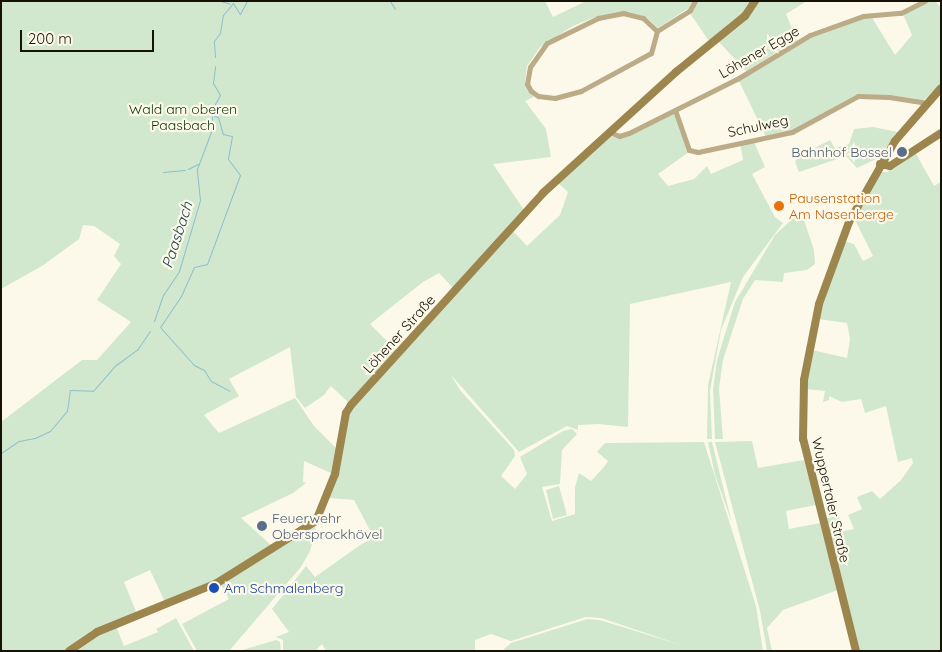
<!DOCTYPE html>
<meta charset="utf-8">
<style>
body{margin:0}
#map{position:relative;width:942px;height:652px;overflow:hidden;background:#fdf9ea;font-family:Quicksand,sans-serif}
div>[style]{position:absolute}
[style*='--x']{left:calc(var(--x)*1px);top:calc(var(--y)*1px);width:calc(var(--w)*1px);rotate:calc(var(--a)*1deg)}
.green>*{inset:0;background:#d2e8ce}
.stream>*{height:1px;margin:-0.5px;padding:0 0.5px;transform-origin:0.5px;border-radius:0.5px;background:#8dbfcf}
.street>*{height:5px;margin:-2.5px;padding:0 2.5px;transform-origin:2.5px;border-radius:2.5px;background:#bbab87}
.secondary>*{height:8px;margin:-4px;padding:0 4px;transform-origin:4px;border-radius:4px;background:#9d854e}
.dots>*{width:14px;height:14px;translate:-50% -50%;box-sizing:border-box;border:2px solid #fdf9ea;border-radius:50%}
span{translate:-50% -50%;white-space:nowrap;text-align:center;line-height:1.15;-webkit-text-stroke:4.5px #fdf9ea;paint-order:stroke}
.street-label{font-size:14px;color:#161206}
.park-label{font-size:14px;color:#0e3707}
.service-label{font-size:14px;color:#4e5e75}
.right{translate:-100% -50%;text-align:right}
.left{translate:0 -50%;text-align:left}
.food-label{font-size:14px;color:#c56008}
.transit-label{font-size:14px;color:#164399}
.water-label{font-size:15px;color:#194552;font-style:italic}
.frame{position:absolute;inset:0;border:2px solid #161206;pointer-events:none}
.scale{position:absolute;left:20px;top:30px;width:134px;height:22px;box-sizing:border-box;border:2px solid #161206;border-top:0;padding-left:6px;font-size:15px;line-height:18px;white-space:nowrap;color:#161206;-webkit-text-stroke:4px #fdf9ea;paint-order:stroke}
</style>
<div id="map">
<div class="green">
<div style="clip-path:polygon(1px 1px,545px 1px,553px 17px,586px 1px,752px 1px,745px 12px,709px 41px,687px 9px,658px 28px,646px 17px,629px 12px,593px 18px,573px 26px,540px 47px,527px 66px,525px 83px,534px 97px,525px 101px,546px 129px,551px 157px,493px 164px,524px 210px,454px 289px,439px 273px,423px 282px,370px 324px,397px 351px,350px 404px,331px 386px,324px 395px,305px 408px,296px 397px,290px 347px,229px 379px,239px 396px,204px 415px,219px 433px,295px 398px,314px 426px,338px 450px,333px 474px,304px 461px,303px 482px,306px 483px,293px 493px,241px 518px,272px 546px,218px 580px,165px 602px,150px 570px,124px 582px,137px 614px,88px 635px,62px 651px,1px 651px,1px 422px,82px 360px,97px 360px,131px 322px,97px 300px,121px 264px,114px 256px,120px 244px,94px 226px,83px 225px,79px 239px,42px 266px,1px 289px)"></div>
<div style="clip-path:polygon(759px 1px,807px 1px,786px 14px,797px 40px,746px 71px,718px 41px)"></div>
<div style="clip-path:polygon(928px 1px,935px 1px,941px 7px,941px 84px,923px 101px,857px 95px,792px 131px,766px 137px,738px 79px,799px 42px,871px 16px,895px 55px,912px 35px,903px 14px)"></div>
<div style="clip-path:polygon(674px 113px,689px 152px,658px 174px,668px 186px,694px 179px,707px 166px,711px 174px,743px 160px,740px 143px,754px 142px,765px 167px,752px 174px,775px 217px,783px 223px,743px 277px,721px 330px,710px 391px,712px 439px,707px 439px,708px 385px,731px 282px,630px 304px,628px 427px,598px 424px,578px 425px,578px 430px,567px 426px,519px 452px,451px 375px,460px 390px,514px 450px,515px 456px,501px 476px,515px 489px,527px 474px,520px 457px,563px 431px,572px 429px,577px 434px,562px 450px,560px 484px,542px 487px,552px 521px,575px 514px,575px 487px,579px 473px,591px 481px,604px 467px,608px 461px,597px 452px,605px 443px,704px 442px,756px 606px,763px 651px,502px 651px,511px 643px,587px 619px,600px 620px,681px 645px,601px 618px,586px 617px,511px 641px,491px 634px,475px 640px,475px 651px,326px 651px,322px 644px,315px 651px,283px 651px,283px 640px,276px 637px,289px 632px,272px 609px,306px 566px,315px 577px,373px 536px,354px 500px,328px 498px,352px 406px,512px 230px,527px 246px,560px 215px,568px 192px,558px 183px,610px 136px,621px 137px)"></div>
<div style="clip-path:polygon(873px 127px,898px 132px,878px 158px,857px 168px,846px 156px,799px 172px,792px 155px,805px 153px,830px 140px,835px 148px,849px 144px,854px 129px)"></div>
<div style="clip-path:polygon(915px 152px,934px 186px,941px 182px,941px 651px,858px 651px,824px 519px,838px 516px,844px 531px,854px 529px,848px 515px,862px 509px,857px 497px,872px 491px,880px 499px,901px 480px,913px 463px,912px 458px,898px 462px,886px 406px,865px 413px,861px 399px,842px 402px,829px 396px,829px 400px,823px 402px,825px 391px,806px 389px,812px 350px,847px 358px,850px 339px,847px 323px,818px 319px,844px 241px,854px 244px,863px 261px,873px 256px,854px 218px,880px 172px,887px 172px)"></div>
<div style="clip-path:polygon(801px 211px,814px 250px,815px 264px,807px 270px,784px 273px,783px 282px,755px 280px,743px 299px,723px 360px,719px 388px,723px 439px,715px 439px,713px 389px,717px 360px,735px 302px,775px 235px)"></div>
<div style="clip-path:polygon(752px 441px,758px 468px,804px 460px,816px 505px,786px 511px,789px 529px,820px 523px,838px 590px,783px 610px,767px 628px,772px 651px,767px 651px,760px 611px,715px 442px)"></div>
<div style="clip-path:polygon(708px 442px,712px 442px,732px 523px,715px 475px)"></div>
<div style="clip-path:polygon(559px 486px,567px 515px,553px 519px,546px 490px)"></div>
<div style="clip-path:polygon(314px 525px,316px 530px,310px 551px,301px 567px,229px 651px,197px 651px,182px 624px,229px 599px,220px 583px)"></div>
<div style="clip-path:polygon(176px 618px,194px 651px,72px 651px,116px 626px,124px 646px,158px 632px,156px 629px)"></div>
<div style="clip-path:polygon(276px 640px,280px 642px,281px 651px,239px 651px)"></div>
</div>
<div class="stream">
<div style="--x:221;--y:1;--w:9;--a:18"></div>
<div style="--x:390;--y:1;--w:9;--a:58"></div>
<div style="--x:215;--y:57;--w:16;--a:-94"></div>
<div style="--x:214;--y:41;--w:10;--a:-53"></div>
<div style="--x:220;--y:33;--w:18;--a:-81"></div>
<div style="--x:223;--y:15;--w:16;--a:-50"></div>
<div style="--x:233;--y:3;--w:13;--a:58"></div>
<div style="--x:240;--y:14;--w:15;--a:-62"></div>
<div style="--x:214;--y:116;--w:4;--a:14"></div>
<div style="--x:218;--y:117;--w:18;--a:74"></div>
<div style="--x:223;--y:134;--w:9;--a:13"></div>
<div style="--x:232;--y:136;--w:23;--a:100"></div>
<div style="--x:228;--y:159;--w:20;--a:53"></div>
<div style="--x:240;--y:175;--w:95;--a:110.3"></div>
<div style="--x:207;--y:264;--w:13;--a:167"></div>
<div style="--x:194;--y:267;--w:32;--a:114"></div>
<div style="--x:181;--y:296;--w:37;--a:124"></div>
<div style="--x:160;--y:327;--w:51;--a:48.2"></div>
<div style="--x:194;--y:365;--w:11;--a:27"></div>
<div style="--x:204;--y:370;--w:13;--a:58"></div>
<div style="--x:211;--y:381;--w:21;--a:28"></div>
<div style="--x:188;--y:169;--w:11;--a:-27"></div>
<div style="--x:163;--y:172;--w:22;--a:-5"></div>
<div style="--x:154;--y:321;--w:28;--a:-71"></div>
<div style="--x:163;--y:295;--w:29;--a:-56"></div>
<div style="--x:179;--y:271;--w:74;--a:-73.5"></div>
<div style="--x:200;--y:200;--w:31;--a:-96"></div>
<div style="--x:197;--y:169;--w:43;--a:-69.4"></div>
<div style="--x:212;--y:129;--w:20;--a:-90"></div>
<div style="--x:212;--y:109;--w:16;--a:-60"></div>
<div style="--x:220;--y:95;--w:14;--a:-120"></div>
<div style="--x:213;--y:83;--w:17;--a:-83"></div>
<div style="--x:1;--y:453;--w:22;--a:-34"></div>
<div style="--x:19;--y:441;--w:16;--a:-11"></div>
<div style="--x:35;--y:438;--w:17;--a:-25"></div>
<div style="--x:50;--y:431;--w:26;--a:-50"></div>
<div style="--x:67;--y:411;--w:21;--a:-82"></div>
<div style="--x:70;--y:390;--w:23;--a:2"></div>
<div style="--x:93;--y:391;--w:35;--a:-49"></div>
<div style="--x:116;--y:365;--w:26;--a:-36"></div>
<div style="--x:137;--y:350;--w:23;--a:-56"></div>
</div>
<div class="street">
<div style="--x:623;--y:13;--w:21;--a:14"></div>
<div style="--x:643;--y:18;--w:19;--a:43"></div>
<div style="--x:657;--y:31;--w:23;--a:105"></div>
<div style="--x:651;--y:53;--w:80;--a:151.5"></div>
<div style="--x:581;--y:91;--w:27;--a:165"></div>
<div style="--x:555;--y:98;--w:17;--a:-173"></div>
<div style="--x:538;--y:96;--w:9;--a:-144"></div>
<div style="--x:531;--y:91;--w:8;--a:-120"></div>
<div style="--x:527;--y:84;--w:17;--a:-80"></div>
<div style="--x:530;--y:67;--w:29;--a:-55"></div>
<div style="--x:547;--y:43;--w:57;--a:-26.1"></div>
<div style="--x:598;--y:18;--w:25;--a:-11"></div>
<div style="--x:657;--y:31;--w:39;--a:-32"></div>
<div style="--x:690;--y:10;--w:10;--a:-61"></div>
<div style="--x:675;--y:110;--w:42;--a:70.7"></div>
<div style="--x:689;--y:150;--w:9;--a:13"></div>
<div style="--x:698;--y:152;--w:96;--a:-12"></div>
<div style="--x:792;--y:132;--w:75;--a:-28.6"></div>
<div style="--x:858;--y:96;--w:31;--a:2"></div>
<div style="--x:889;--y:97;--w:37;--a:9"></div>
<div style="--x:610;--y:132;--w:10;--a:24"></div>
<div style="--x:619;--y:136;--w:10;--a:-17"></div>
<div style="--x:629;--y:133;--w:121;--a:-26.6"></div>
<div style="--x:737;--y:79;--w:85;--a:-31.1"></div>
<div style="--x:810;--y:35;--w:56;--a:-19.7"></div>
<div style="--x:863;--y:16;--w:38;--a:-5"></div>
<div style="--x:901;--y:13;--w:27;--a:-27"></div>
</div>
<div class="secondary">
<div style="--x:880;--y:164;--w:10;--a:11"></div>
<div style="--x:890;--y:166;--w:61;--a:-32.9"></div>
<div style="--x:69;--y:651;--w:34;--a:-34"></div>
<div style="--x:97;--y:632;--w:130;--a:-22.2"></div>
<div style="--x:217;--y:583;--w:117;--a:-32.1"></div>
<div style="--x:316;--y:521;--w:51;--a:-68"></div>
<div style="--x:335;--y:474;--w:62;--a:-79.8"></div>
<div style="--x:346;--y:413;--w:9;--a:-58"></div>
<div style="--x:351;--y:405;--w:286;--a:-47.8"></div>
<div style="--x:543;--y:193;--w:180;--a:-42.3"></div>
<div style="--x:676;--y:72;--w:89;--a:-39.1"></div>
<div style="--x:745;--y:16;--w:18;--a:-56"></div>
<div style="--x:856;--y:651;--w:219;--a:-104"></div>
<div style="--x:803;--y:439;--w:59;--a:-89"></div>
<div style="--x:804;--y:380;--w:77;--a:-78.8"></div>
<div style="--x:819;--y:304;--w:87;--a:-69.9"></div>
<div style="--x:849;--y:222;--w:93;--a:-60.4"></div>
<div style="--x:895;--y:141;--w:70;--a:-49"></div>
</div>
<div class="dots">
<div style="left:902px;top:152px;background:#5c6f8a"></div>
<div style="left:779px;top:206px;background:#e8710a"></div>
<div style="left:262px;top:526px;background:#5c6f8a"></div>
<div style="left:214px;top:588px;background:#1a4fb4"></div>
</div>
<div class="street-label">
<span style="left:759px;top:52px;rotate:-30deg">Löhener Egge</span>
<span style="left:758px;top:126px;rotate:-12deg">Schulweg</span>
<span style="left:399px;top:334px;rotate:-48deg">Löhener Straße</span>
<span style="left:831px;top:500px;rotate:77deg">Wuppertaler Straße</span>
</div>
<div class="park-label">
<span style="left:183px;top:117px">Wald am oberen<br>Paasbach</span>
</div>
<div class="service-label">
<span class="right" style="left:892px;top:152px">Bahnhof Bossel</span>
<span class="left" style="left:272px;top:526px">Feuerwehr<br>Obersprockhövel</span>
</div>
<div class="food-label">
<span class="left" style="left:789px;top:206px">Pausenstation<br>Am Nasenberge</span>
</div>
<div class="transit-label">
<span class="left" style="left:224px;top:588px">Am Schmalenberg</span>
</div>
<div class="water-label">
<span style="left:177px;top:235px;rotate:-72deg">Paasbach</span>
</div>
<div class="frame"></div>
<div class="scale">200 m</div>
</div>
